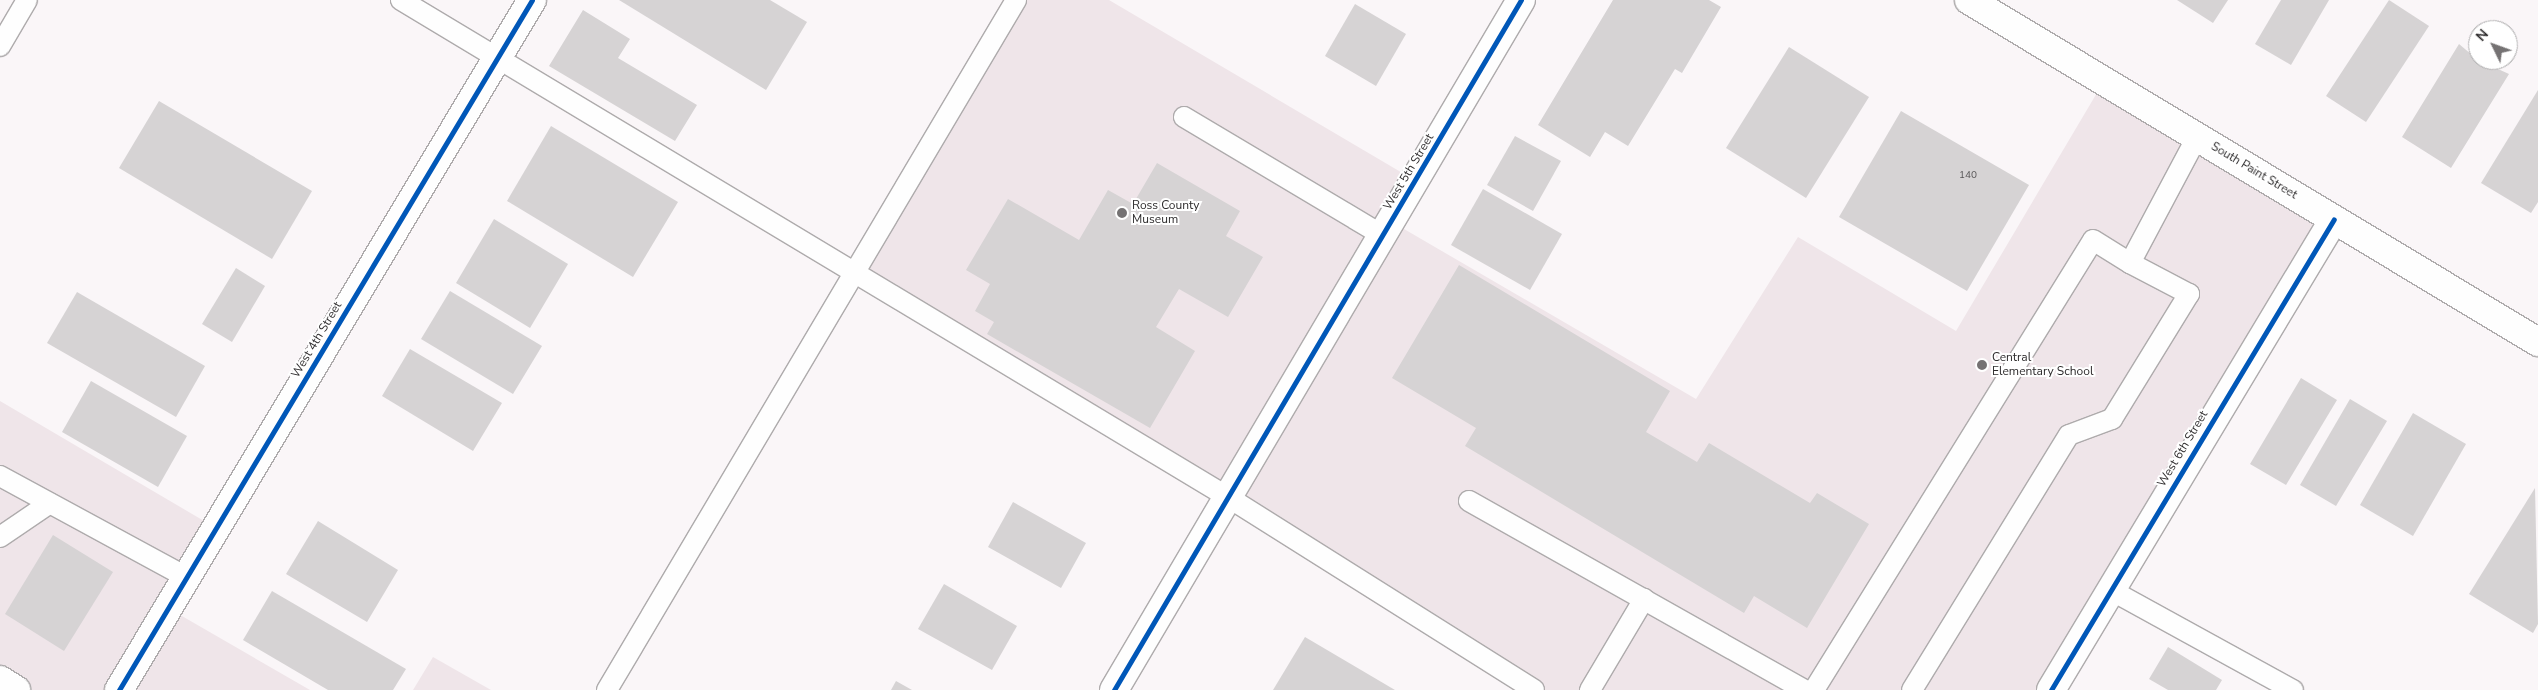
<!DOCTYPE html>
<style>
body{margin:0}
#map{position:relative;width:2538px;height:690px;overflow:hidden;background:#faf6f8;font-family:"Nunito Sans",sans-serif}
div>[style]{position:absolute}
[style*='--x']{left:calc(var(--x)*1px);top:calc(var(--y)*1px);width:calc(var(--w)*1px);rotate:calc(var(--a)*1deg)}
.built>*{inset:0;background:#efe5e9}
.building>*{inset:0;background:#d6d3d4}
.roads{filter:drop-shadow(1px 0 #aeabac) drop-shadow(-1px 0 #aeabac) drop-shadow(0 1px #aeabac) drop-shadow(0 -1px #aeabac)}
.lane>*{height:20px;margin:-10px;padding:0 10px;transform-origin:10px;border-radius:10px;background:#fefefe}
.street>*{height:28px;margin:-14px;padding:0 14px;transform-origin:14px;border-radius:14px;background:#fefefe}
.secondary>*{height:28px;margin:-14px;padding:0 14px;transform-origin:14px;border-radius:14px;background:#fefefe}
.cycleway>*{height:5px;margin:-2.5px;padding:0 2.5px;transform-origin:2.5px;border-radius:2.5px;background:#0057b8}
.dots>*{width:14px;height:14px;translate:-50% -50%;box-sizing:border-box;border:2px solid #fff;border-radius:50%}
span{translate:-50% -50%;white-space:nowrap;text-align:center;line-height:1.15;-webkit-text-stroke:4px #fff;paint-order:stroke}
.number-label{font-size:10px;color:#575556}
.number-label span{-webkit-text-stroke-width:0}
.street-label{font-size:12px;color:#2d2b2c}
.poi-label{font-size:12px;color:#2d2b2c}
.left{translate:0 -50%;text-align:left}
.north{position:absolute;left:2468px;top:20px;width:50px;height:50px;box-sizing:border-box;background:#fff;border:1px solid #abaaab;border-radius:50%;rotate:312deg;font-size:14px;font-weight:700;line-height:20px;text-align:center;color:#2d2b2c}
.north::after{content:'';display:block;margin:auto;width:18px;height:22px;background:#757273;clip-path:polygon(50% 0,100% 100%,50% 72%,0 100%)}
</style>
<div id="map">
<div class="built">
<div style="clip-path:polygon(1016px 0,1109px 0,1416px 181px,1392px 222px,1696px 399px,1798px 237px,1956px 331px,2104px 81px,2334px 219px,2051px 690px,1534px 690px,852px 271px)"></div>
<div style="clip-path:polygon(0 401px,216px 528px,168px 608px,310px 690px,0 690px)"></div>
<div style="clip-path:polygon(433px 657px,491px 690px,413px 690px)"></div>
</div>
<div class="building">
<div style="clip-path:polygon(619px 0,770px 0,807px 22px,766px 90px)"></div>
<div style="clip-path:polygon(1613px 0,1709px 0,1721px 7px,1682px 73px,1675px 69px,1628px 146px,1605px 132px,1590px 157px,1538px 125px)"></div>
<div style="clip-path:polygon(2177px 0,2228px 0,2213px 23px)"></div>
<div style="clip-path:polygon(2281px 0,2329px 0,2291px 65px,2255px 44px)"></div>
<div style="clip-path:polygon(2389px 0,2429px 26px,2366px 122px,2326px 96px)"></div>
<div style="clip-path:polygon(1355px 4px,1406px 34px,1376px 86px,1325px 56px)"></div>
<div style="clip-path:polygon(583px 10px,630px 39px,618px 58px,697px 105px,675px 141px,549px 66px)"></div>
<div style="clip-path:polygon(2459px 44px,2478px 60px,2509px 74px,2451px 168px,2402px 137px)"></div>
<div style="clip-path:polygon(1789px 47px,1869px 97px,1806px 198px,1726px 148px)"></div>
<div style="clip-path:polygon(2538px 90px,2538px 202px,2531px 213px,2481px 183px)"></div>
<div style="clip-path:polygon(159px 101px,312px 191px,272px 259px,119px 168px)"></div>
<div style="clip-path:polygon(1901px 111px,2029px 185px,1967px 291px,1839px 217px)"></div>
<div style="clip-path:polygon(551px 126px,678px 202px,633px 277px,507px 201px)"></div>
<div style="clip-path:polygon(1515px 136px,1561px 161px,1533px 211px,1487px 185px)"></div>
<div style="clip-path:polygon(1157px 163px,1240px 211px,1226px 236px,1263px 257px,1228px 317px,1179px 289px,1156px 327px,1195px 351px,1150px 428px,987px 334px,994px 322px,975px 311px,990px 284px,966px 270px,1008px 199px,1079px 240px,1108px 190px,1133px 204px)"></div>
<div style="clip-path:polygon(1483px 189px,1562px 234px,1530px 290px,1451px 245px)"></div>
<div style="clip-path:polygon(494px 219px,568px 264px,530px 328px,456px 283px)"></div>
<div style="clip-path:polygon(1459px 265px,1670px 391px,1646px 432px,1697px 462px,1709px 443px,1810px 503px,1817px 493px,1869px 524px,1807px 628px,1754px 596px,1744px 613px,1465px 446px,1476px 428px,1392px 378px)"></div>
<div style="clip-path:polygon(236px 268px,265px 286px,232px 342px,202px 324px)"></div>
<div style="clip-path:polygon(450px 291px,542px 346px,513px 394px,421px 339px)"></div>
<div style="clip-path:polygon(77px 292px,205px 366px,176px 417px,47px 343px)"></div>
<div style="clip-path:polygon(410px 349px,502px 403px,473px 451px,382px 396px)"></div>
<div style="clip-path:polygon(2301px 378px,2337px 400px,2286px 485px,2250px 464px)"></div>
<div style="clip-path:polygon(91px 381px,187px 436px,158px 487px,62px 432px)"></div>
<div style="clip-path:polygon(2350px 399px,2387px 421px,2336px 506px,2300px 485px)"></div>
<div style="clip-path:polygon(2413px 413px,2466px 444px,2413px 536px,2360px 505px)"></div>
<div style="clip-path:polygon(2535px 488px,2538px 624px,2533px 633px,2469px 594px)"></div>
<div style="clip-path:polygon(1013px 502px,1086px 543px,1061px 588px,988px 547px)"></div>
<div style="clip-path:polygon(318px 521px,398px 570px,367px 622px,286px 574px)"></div>
<div style="clip-path:polygon(53px 535px,113px 572px,64px 651px,5px 614px)"></div>
<div style="clip-path:polygon(944px 584px,1017px 626px,992px 670px,918px 629px)"></div>
<div style="clip-path:polygon(272px 591px,406px 669px,393px 690px,328px 690px,243px 640px)"></div>
<div style="clip-path:polygon(1305px 637px,1395px 690px,1273px 690px)"></div>
<div style="clip-path:polygon(2168px 647px,2222px 680px,2216px 690px,2168px 690px,2149px 679px)"></div>
<div style="clip-path:polygon(896px 681px,912px 690px,891px 690px)"></div>
</div>
<div class="roads">
<div class="lane">
<div style="--x:401;--y:0;--w:968;--a:31.01"></div>
<div style="--x:1231;--y:499;--w:358;--a:32.2"></div>
<div style="--x:0;--y:46;--w:53;--a:-59.6"></div>
<div style="--x:1184;--y:117;--w:233;--a:30.8"></div>
<div style="--x:0;--y:476;--w:212;--a:28.5"></div>
<div style="--x:1469;--y:501;--w:386;--a:29.4"></div>
<div style="--x:0;--y:537;--w:60;--a:-34.2"></div>
<div style="--x:2109;--y:589;--w:210;--a:28.8"></div>
<div style="--x:607;--y:690;--w:802;--a:-59.34"></div>
<div style="--x:1590;--y:690;--w:106;--a:-59.3"></div>
<div style="--x:1814;--y:690;--w:529;--a:-58.2"></div>
<div style="--x:2093;--y:240;--w:44;--a:31.9"></div>
<div style="--x:1912;--y:690;--w:299;--a:-58.4"></div>
<div style="--x:2069;--y:435;--w:46;--a:-20.4"></div>
<div style="--x:2112;--y:419;--w:147;--a:-58.4"></div>
<div style="--x:2189;--y:294;--w:67;--a:-152.3"></div>
<div style="--x:2130;--y:263;--w:143;--a:-62"></div>
</div>
<div class="street">
<div style="--x:0;--y:680;--w:19;--a:32"></div>
<div style="--x:119;--y:690;--w:804;--a:-59.1"></div>
<div style="--x:2051;--y:690;--w:549;--a:-59"></div>
</div>
<div class="secondary">
<div style="--x:1969;--y:0;--w:664;--a:31.01"></div>
<div style="--x:1114;--y:690;--w:801;--a:-59.47"></div>
</div>
</div>
<div class="cycleway">
<div style="--x:119;--y:690;--w:804;--a:-59.1"></div>
<div style="--x:1114;--y:690;--w:801;--a:-59.47"></div>
<div style="--x:2051;--y:690;--w:549;--a:-59"></div>
</div>
<div class="dots">
<div style="left:1122px;top:213px;background:#757273"></div>
<div style="left:1982px;top:365px;background:#757273"></div>
</div>
<div class="number-label">
<span style="left:1968px;top:176px">140</span>
</div>
<div class="street-label">
<span style="left:2254px;top:171px;rotate:31deg">South Paint Street</span>
<span style="left:1409px;top:172px;rotate:-59deg">West 5th Street</span>
<span style="left:317px;top:340px;rotate:-59deg">West 4th Street</span>
<span style="left:2183px;top:449px;rotate:-59deg">West 6th Street</span>
</div>
<div class="poi-label">
<span class="left" style="left:1132px;top:213px">Ross County<br>Museum</span>
<span class="left" style="left:1992px;top:365px">Central<br>Elementary School</span>
</div>
<div class="north">N</div>
</div>
